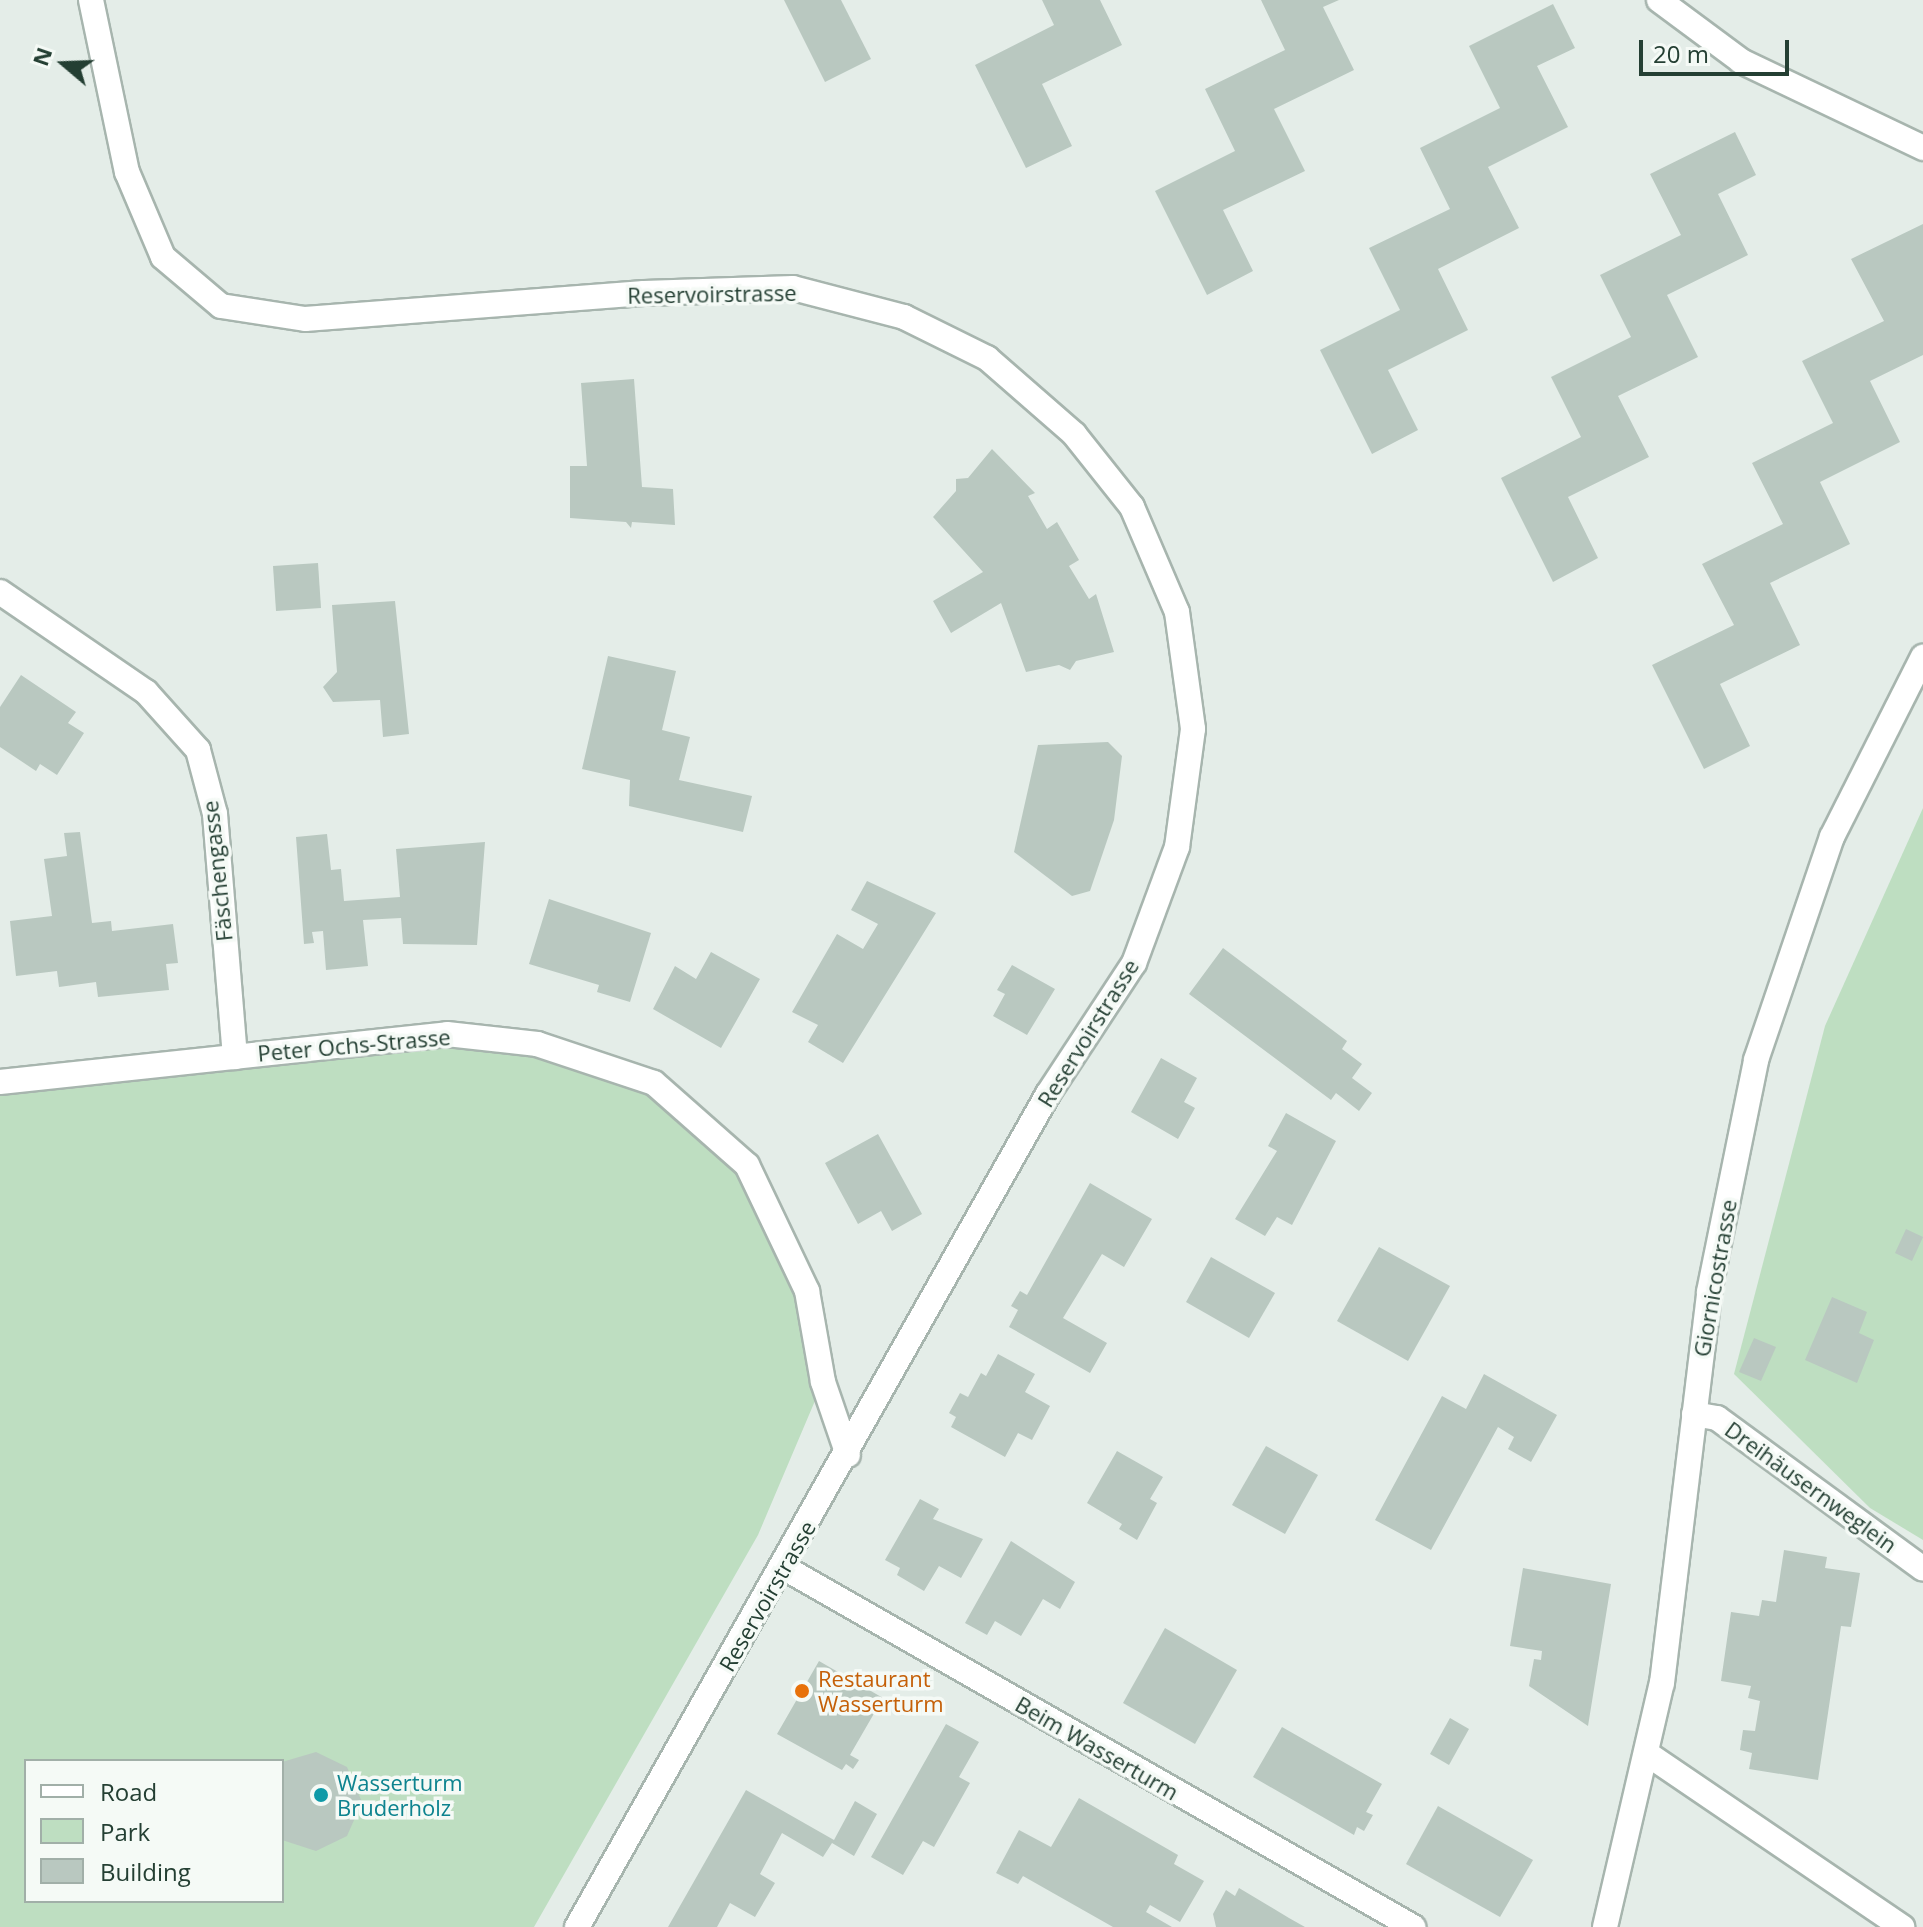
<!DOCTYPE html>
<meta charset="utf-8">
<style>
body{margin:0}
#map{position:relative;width:1923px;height:1927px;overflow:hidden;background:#e4ede8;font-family:"Open Sans",sans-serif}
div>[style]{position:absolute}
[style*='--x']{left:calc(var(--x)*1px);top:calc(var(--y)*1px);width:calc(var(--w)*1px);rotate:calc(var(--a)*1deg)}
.green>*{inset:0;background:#bedec1}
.building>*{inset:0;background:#b9c8c0}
.roads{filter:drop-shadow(2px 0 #a7b5ae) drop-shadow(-2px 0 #a7b5ae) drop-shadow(0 2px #a7b5ae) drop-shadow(0 -2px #a7b5ae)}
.minor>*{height:24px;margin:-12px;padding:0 12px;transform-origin:12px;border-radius:12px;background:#fff}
.dots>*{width:22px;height:22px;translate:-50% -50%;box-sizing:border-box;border:4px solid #f5faf6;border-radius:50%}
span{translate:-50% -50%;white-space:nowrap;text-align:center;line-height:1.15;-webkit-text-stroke:7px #f5faf6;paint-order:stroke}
.street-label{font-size:22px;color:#243f33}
.food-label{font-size:22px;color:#c56008}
.left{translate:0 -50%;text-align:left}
.culture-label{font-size:22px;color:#0d838f}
.legend{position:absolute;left:24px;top:1759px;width:260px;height:144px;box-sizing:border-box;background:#f5faf6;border:2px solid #a1afa8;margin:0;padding:10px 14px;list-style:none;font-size:24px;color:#243f33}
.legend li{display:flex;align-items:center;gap:16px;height:40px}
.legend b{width:40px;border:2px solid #a1afa8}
.north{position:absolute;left:24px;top:24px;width:80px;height:80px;-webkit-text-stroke:6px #f5faf6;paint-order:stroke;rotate:289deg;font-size:22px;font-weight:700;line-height:32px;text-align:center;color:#243f33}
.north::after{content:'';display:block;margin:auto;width:28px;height:36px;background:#243f33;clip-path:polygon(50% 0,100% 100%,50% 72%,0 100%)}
.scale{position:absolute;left:1639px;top:40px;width:150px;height:36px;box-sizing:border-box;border:4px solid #243f33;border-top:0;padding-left:10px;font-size:24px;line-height:28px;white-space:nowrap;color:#243f33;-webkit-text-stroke:6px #f5faf6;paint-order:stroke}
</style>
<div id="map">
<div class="green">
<div style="clip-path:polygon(1923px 808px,1923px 1540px,1870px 1508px,1734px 1374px,1825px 1026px)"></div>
<div style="clip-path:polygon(evenodd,447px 1034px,654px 1083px,747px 1165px,807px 1291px,823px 1382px,758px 1535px,534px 1927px,0 1927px,0 1082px,447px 1034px,26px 1761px,282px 1761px,282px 1901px,26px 1901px,26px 1761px)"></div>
</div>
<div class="building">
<div style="clip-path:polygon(784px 0,841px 0,871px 59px,825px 82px)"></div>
<div style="clip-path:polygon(1042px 0,1100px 0,1122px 45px,1042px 84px,1072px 146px,1026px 168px,975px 65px,1054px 25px)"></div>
<div style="clip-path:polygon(1261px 0,1339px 0,1323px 7px,1354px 70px,1274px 109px,1305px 171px,1223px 210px,1253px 271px,1207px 295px,1155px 191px,1235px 151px,1205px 89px,1285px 50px)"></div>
<div style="clip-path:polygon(1553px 4px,1575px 48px,1537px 66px,1568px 127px,1488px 167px,1519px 228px,1438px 269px,1468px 330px,1388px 370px,1418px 430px,1372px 454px,1320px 350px,1400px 310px,1369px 248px,1450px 209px,1420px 148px,1500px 108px,1469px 46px)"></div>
<div style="clip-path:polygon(1735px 132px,1756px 175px,1718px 194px,1748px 255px,1667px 295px,1698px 357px,1618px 396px,1649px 457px,1568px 497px,1598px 558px,1553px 582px,1501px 478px,1581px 437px,1551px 377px,1631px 337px,1600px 275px,1681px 235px,1650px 174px)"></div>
<div style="clip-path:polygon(1923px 224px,1923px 355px,1870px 381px,1900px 442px,1820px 482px,1850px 544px,1770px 583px,1800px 645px,1720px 684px,1750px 746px,1704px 769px,1652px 665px,1734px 625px,1702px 564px,1783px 524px,1752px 463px,1833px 423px,1802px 361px,1884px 321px,1851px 259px)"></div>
<div style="clip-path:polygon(634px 379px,642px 487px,673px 489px,675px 525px,632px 522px,631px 528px,626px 522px,570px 518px,570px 466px,587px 466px,581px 383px)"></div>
<div style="clip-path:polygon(992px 449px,1035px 493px,1028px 496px,1047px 529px,1057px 522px,1079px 560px,1069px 566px,1089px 599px,1096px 594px,1114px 652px,1076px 661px,1070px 670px,1059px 665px,1026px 672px,1001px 603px,951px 633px,933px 601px,983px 572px,933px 517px,956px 491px,956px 479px,968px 478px)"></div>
<div style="clip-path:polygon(318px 563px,321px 608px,276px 611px,273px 566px)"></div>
<div style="clip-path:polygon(395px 601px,409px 734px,383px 737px,380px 700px,333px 702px,323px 687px,337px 672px,332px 605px)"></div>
<div style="clip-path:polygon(608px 656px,676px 671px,662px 730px,690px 737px,679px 780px,752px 796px,743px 832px,629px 806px,630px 780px,582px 769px)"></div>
<div style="clip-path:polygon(21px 675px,76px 712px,68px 723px,84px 733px,57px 775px,40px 764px,36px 771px,0 747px,0 707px)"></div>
<div style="clip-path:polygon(1108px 742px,1122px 756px,1114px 820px,1090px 891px,1072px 896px,1014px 852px,1038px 745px)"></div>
<div style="clip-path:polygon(80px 832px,92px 923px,111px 921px,112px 931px,173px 924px,178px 963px,166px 964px,169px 990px,98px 997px,96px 982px,59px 987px,57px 971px,16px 976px,10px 921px,52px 916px,44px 859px,67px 856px,64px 833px)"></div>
<div style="clip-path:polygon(327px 834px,331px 870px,341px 869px,344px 901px,400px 897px,396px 849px,485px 842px,477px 945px,403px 944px,401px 918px,363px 920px,368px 966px,326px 970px,323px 931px,312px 932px,314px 943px,304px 944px,296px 837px)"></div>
<div style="clip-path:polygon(867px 881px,936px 913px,843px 1063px,808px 1042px,818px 1025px,792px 1012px,837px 934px,863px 949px,878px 924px,851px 910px)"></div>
<div style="clip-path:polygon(549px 899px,651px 933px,630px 1002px,597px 992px,599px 985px,529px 964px)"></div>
<div style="clip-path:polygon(1223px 948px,1347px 1041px,1342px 1049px,1362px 1064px,1352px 1078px,1372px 1093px,1359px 1111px,1336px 1093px,1331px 1100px,1189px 994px)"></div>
<div style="clip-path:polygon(711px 952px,760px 979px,721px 1048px,653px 1009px,675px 966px,696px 979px)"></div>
<div style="clip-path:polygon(1012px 965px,1055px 989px,1027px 1035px,993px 1016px,1005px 994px,997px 990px)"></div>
<div style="clip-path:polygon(1161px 1058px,1197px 1078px,1184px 1102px,1195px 1108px,1178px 1139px,1131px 1112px)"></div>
<div style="clip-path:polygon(1286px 1113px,1336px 1141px,1292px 1225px,1277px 1217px,1265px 1236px,1235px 1219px,1277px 1151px,1268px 1146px)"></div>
<div style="clip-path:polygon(878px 1134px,922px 1214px,892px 1231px,881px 1211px,858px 1224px,825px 1163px)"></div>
<div style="clip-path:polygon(1090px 1183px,1152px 1219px,1124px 1267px,1102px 1254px,1063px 1318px,1107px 1343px,1090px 1373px,1009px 1327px,1018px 1310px,1011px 1306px,1020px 1291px,1027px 1295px)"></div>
<div style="clip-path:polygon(1906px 1229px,1923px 1237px,1912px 1261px,1895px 1253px)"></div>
<div style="clip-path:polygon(1379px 1247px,1450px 1286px,1408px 1361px,1337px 1321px)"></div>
<div style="clip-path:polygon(1211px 1257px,1275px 1293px,1249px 1338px,1186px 1302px)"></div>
<div style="clip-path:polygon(1832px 1297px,1867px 1312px,1859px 1333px,1874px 1340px,1857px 1383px,1805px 1360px)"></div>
<div style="clip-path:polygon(1754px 1338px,1776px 1347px,1761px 1381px,1739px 1372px)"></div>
<div style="clip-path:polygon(998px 1354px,1035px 1374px,1025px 1392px,1050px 1406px,1032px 1440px,1018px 1433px,1005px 1457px,951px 1427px,956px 1417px,949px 1413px,960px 1393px,968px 1397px,981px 1373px,986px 1376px)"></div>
<div style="clip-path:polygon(1484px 1374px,1557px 1415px,1531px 1462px,1508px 1449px,1514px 1437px,1498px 1427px,1431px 1550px,1375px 1520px,1442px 1396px,1466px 1409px)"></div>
<div style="clip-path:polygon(1266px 1446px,1318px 1475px,1285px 1534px,1232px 1505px)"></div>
<div style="clip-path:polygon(1117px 1451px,1163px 1477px,1150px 1499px,1157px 1503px,1137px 1540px,1119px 1529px,1122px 1524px,1087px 1503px)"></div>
<div style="clip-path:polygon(920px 1499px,939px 1509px,933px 1519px,983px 1539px,961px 1578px,939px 1566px,924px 1591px,897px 1575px,900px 1568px,885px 1560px)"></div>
<div style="clip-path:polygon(1011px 1541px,1075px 1582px,1060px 1609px,1043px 1599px,1021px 1636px,995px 1621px,987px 1635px,965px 1623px)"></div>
<div style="clip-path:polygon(1784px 1550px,1827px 1557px,1825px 1568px,1860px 1573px,1851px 1627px,1841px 1626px,1818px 1780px,1749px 1769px,1752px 1753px,1740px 1750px,1743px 1730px,1755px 1731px,1760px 1701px,1748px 1698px,1751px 1686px,1721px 1681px,1731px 1612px,1759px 1616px,1762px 1600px,1776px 1602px)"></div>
<div style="clip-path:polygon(1523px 1568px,1611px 1584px,1588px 1726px,1529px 1686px,1534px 1659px,1541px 1660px,1542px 1651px,1510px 1646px)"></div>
<div style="clip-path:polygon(1165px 1628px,1237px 1670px,1195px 1744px,1123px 1703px)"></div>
<div style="clip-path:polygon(819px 1661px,883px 1698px,850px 1755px,859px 1760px,853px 1769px,846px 1764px,842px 1770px,777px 1734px)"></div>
<div style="clip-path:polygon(1450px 1718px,1469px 1729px,1449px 1765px,1430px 1754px)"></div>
<div style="clip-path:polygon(946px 1724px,979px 1742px,959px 1777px,970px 1783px,934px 1847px,923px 1841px,903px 1875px,871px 1857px)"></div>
<div style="clip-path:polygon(1282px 1727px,1382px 1784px,1366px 1812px,1373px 1815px,1364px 1831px,1357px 1827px,1354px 1835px,1253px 1777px)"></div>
<div style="clip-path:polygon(316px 1752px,347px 1767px,362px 1802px,347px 1836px,316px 1851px,282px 1840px,282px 1762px)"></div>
<div style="clip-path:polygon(746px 1790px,834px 1840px,855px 1801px,877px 1814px,854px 1856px,832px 1843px,823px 1857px,782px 1833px,760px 1874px,775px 1883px,755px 1917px,730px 1903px,717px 1927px,668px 1927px)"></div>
<div style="clip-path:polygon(1079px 1798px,1178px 1855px,1174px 1864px,1204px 1881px,1180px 1922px,1150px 1905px,1146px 1912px,1172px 1927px,1113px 1927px,1023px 1876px,1018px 1884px,996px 1873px,1019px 1830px,1051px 1847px)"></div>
<div style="clip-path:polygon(1438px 1806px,1533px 1860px,1500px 1917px,1406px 1864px)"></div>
<div style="clip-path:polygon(1239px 1888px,1289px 1918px,1305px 1927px,1216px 1927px,1213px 1914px,1226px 1890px,1235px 1896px)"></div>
</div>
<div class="roads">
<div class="minor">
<div style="--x:91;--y:0;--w:176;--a:78.2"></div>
<div style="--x:127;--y:172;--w:92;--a:67"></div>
<div style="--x:163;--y:257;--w:76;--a:40.2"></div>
<div style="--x:221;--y:306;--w:85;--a:8.8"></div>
<div style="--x:305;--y:319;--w:340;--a:-4.4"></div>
<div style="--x:644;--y:293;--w:149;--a:-1.9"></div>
<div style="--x:793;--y:288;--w:115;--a:14.6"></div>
<div style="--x:904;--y:317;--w:93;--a:26.3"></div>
<div style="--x:987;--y:358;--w:116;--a:41.1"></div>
<div style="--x:1074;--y:434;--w:93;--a:51.5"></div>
<div style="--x:1132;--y:507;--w:114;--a:66.8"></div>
<div style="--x:1177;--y:612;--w:118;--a:82.2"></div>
<div style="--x:1193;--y:729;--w:119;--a:97.7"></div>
<div style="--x:1177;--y:847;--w:124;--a:110.3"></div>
<div style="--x:1134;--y:963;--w:157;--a:123.3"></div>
<div style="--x:1048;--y:1094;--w:957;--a:119.48"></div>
<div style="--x:1659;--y:0;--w:102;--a:36.6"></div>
<div style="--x:1741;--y:61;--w:202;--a:25.5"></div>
<div style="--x:0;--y:592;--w:177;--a:34.4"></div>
<div style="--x:146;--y:692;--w:78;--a:48.1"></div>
<div style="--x:198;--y:750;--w:66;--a:75.1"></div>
<div style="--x:215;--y:814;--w:244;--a:85.3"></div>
<div style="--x:0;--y:1082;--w:450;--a:-6.1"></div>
<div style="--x:447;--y:1034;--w:91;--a:6.3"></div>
<div style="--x:537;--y:1044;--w:123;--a:18.4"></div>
<div style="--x:654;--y:1083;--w:124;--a:41.4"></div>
<div style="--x:747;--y:1165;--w:140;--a:64.5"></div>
<div style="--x:807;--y:1291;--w:92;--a:80"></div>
<div style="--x:823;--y:1382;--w:77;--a:71.1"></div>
<div style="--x:1694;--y:1414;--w:23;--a:10"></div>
<div style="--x:1717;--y:1418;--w:255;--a:36.2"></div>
<div style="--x:783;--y:1567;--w:726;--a:29.74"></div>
<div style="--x:1646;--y:1753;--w:310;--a:34.2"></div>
<div style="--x:1605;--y:1927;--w:251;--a:-76.9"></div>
<div style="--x:1662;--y:1683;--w:394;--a:-83.1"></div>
<div style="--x:1709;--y:1292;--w:237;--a:-78.5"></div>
<div style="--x:1756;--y:1060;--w:236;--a:-71.2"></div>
<div style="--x:1832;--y:837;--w:202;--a:-63.2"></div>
</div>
</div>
<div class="dots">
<div style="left:802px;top:1691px;background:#e8710a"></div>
<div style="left:321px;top:1795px;background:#0f9aa8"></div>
</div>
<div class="street-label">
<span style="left:712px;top:294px;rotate:-1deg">Reservoirstrasse</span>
<span style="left:217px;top:871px;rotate:-96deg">Fäschengasse</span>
<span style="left:1088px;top:1033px;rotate:-58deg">Reservoirstrasse</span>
<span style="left:354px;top:1045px;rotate:-5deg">Peter Ochs-Strasse</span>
<span style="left:1715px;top:1278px;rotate:-80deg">Giornicostrasse</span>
<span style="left:1811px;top:1487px;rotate:36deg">Dreihäusernweglein</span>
<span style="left:767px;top:1596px;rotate:-60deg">Reservoirstrasse</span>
<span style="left:1097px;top:1748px;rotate:30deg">Beim Wasserturm</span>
</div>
<div class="food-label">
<span class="left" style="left:818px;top:1691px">Restaurant<br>Wasserturm</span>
</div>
<div class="culture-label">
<span class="left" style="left:337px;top:1795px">Wasserturm<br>Bruderholz</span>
</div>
<ul class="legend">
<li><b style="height:10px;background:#fff"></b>Road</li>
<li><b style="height:22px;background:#bedec1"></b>Park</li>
<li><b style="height:22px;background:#b9c8c0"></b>Building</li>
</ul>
<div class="north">N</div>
<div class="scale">20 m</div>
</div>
